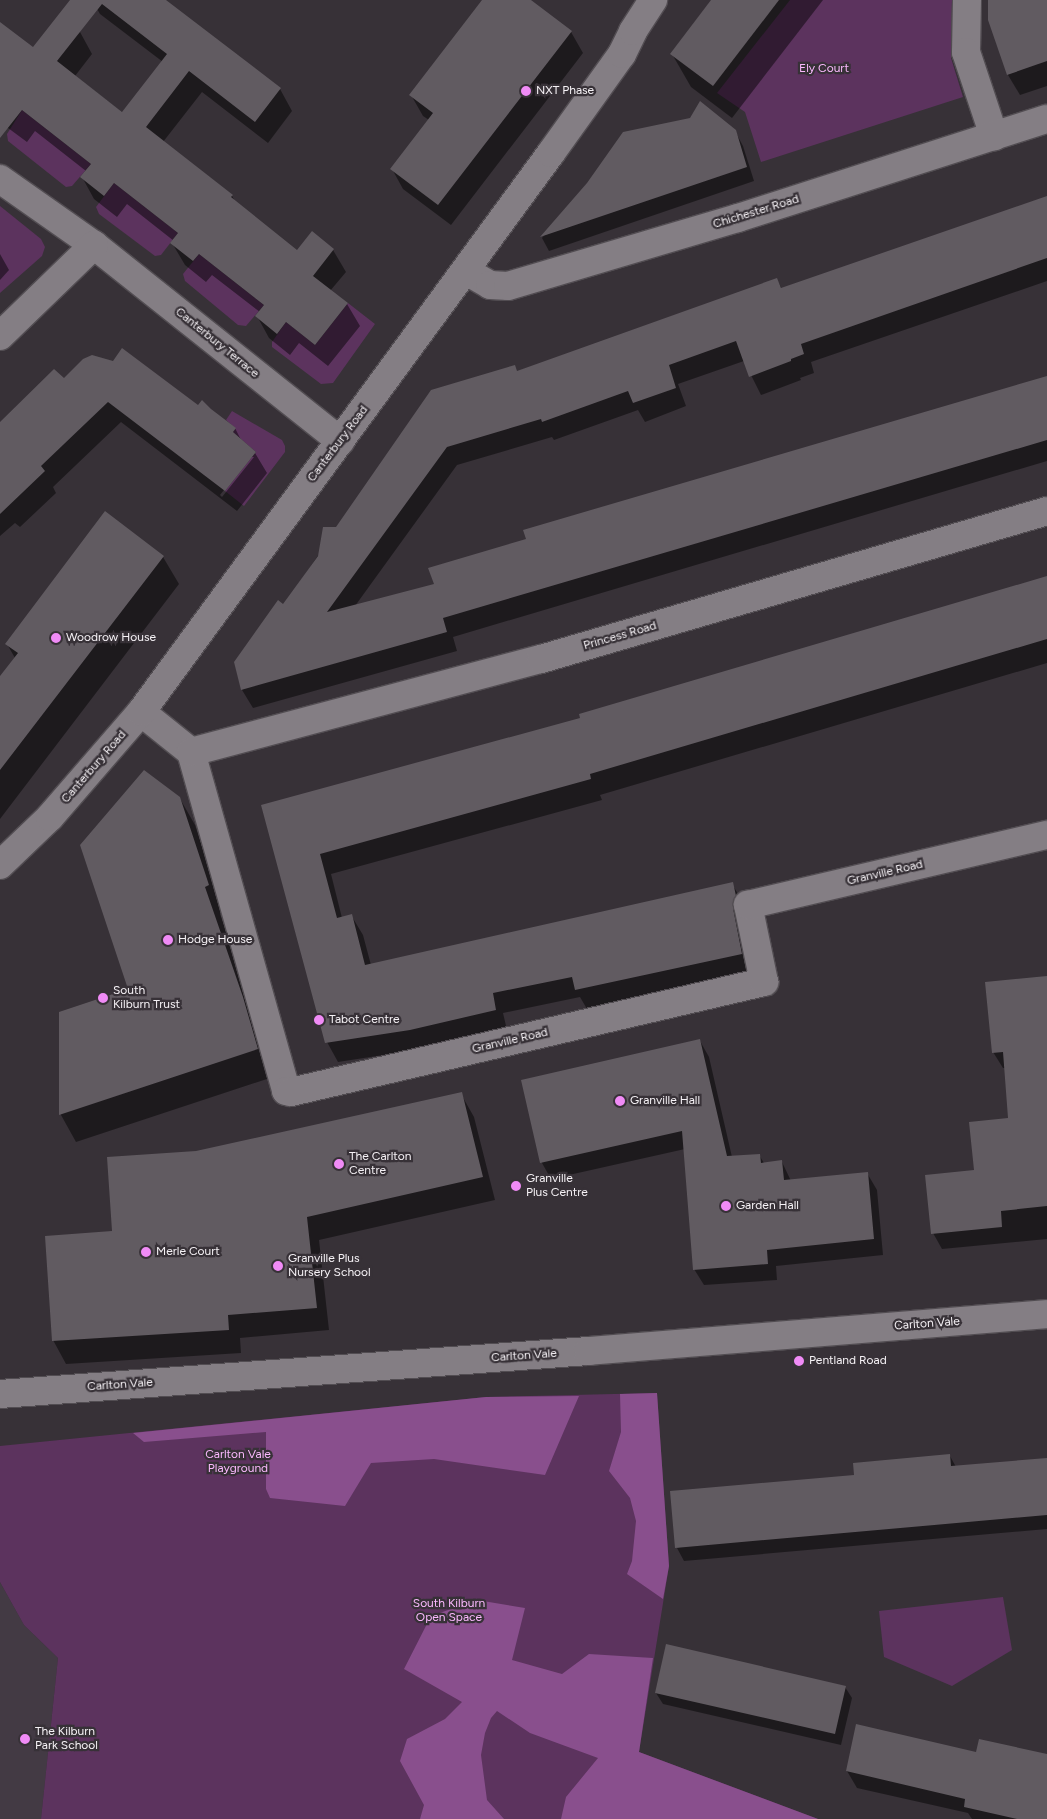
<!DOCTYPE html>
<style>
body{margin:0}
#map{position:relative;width:1047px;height:1819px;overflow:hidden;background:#373137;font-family:Figtree,sans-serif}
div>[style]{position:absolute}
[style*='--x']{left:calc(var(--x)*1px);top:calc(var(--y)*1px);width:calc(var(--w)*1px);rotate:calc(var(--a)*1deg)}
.built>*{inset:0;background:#433a44}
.green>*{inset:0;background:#5c335e}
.forest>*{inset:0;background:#894f8d}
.shadow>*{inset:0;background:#0007}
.building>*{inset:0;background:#615b61}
.roads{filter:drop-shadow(1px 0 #524d52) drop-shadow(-1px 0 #524d52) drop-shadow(0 1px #524d52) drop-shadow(0 -1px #524d52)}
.street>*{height:28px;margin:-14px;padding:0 14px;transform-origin:14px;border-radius:14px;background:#847e84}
.secondary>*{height:28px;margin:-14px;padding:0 14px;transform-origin:14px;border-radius:14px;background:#847e84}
.dots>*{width:14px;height:14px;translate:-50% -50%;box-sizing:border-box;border:2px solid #373137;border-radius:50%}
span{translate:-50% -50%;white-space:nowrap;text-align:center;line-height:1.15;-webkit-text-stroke:4.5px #373137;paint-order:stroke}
.park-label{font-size:12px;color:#fbb9fe}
.poi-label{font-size:12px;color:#f6f2f6}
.left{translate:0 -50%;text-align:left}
.street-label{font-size:12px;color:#f6f2f6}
</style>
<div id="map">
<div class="built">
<div style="clip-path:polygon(0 1582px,24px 1625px,58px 1658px,41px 1819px,0 1819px)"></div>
</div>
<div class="green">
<div style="clip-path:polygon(790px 0,952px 0,951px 58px,963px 97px,761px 162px,745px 112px,717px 93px)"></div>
<div style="clip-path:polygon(22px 110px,91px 164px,72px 186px,66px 187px,8px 141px,7px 134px)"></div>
<div style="clip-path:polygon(114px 183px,178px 233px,161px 255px,155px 256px,99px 214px,96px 207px)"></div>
<div style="clip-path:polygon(0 206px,41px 239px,45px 247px,42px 256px,0 293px)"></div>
<div style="clip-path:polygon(199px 254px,264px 305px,246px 326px,238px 325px,185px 281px,183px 274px)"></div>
<div style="clip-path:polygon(348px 303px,375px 324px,333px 383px,321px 384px,272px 347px,272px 342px,286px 322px,315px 345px)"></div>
<div style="clip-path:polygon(232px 411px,282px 440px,285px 446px,285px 452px,244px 506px,225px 491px,256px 452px,233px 432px,235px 428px,226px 420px)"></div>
<div style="clip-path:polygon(657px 1393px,669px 1566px,639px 1752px,818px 1819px,41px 1819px,58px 1658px,24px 1625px,0 1582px,0 1446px,486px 1397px)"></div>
<div style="clip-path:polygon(1003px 1597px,1012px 1650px,952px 1686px,884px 1657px,879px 1611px)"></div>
</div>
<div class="forest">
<div style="clip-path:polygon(657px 1393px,669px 1566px,663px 1599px,627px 1574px,632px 1561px,636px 1521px,630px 1498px,609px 1471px,621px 1432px,620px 1394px)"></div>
<div style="clip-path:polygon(579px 1396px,545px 1475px,434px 1459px,371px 1463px,345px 1506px,270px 1498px,266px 1489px,266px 1432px,144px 1442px,133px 1433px,486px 1397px)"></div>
<div style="clip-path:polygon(477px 1600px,525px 1608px,512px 1660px,562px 1674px,589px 1654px,653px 1658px,639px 1752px,818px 1819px,561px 1819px,566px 1797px,598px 1758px,530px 1733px,497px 1711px,491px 1718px,485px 1733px,481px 1755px,487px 1800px,504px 1819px,420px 1819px,424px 1805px,400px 1761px,407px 1739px,445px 1719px,462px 1702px,404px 1669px,431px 1616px)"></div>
</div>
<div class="shadow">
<div style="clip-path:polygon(92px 0,164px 0,280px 89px,292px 111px,268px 143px,202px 92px,163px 142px,232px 196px,236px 203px,297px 252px,333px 250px,346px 272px,330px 291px,347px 304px,360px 326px,328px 366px,299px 343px,290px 355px,269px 338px,257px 316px,260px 312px,212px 275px,206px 282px,185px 265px,172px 243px,174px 241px,127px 204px,117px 217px,94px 199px,82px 177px,86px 171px,35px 131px,27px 142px,4px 125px,0 117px,0 23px,33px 49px,80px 32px,92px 54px,75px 76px,123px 113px,163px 62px,100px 14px)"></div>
<div style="clip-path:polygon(484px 0,529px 0,571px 32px,583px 53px,451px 225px,403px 189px,392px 169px,429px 120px,423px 116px,411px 95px)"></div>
<div style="clip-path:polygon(713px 0,823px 0,732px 118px,691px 87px,672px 54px)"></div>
<div style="clip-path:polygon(989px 0,1047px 0,1047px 86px,1020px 95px,1008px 75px)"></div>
<div style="clip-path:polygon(735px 131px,743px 146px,754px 181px,549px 251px,542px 238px,588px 183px)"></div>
<div style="clip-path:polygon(1047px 197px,1047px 281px,811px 362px,814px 373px,800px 378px,801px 380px,761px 395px,744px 361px,678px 384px,686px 406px,645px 422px,638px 410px,554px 440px,552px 437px,457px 465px,355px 606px,436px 585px,1047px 377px,1047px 461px,453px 637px,457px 651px,253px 708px,242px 690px,284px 605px,337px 528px,517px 372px,777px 280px,782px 289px)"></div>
<div style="clip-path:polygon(0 254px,9px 270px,0 280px)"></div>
<div style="clip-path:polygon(evenodd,64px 380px,198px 407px,235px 428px,242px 442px,255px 453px,267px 473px,237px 511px,121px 422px,53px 487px,56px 493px,20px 527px,15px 523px,0 536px,0 424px,64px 380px,250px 457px,254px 457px,222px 497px,220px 495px,250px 457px)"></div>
<div style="clip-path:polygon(105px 513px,163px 557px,179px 584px,0 819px,0 678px,15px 658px,7px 644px)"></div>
<div style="clip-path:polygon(1047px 578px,1047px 663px,600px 795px,602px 800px,331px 874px,342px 918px,351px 915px,363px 935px,371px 965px,732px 884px,744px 904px,753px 974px,587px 1009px,580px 997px,503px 1013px,507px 1030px,422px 1049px,338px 1062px,327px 1042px,262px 806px,582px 719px)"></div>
<div style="clip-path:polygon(179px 797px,195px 825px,224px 913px,220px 914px,245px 985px,273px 1077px,76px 1142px,61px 1115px,60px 1013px,129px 990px)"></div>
<div style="clip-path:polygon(1047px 977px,1047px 1239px,942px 1249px,933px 1233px,1010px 1119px,1005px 1068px,1003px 1068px,993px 1052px)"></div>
<div style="clip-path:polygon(700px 1041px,709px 1057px,732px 1157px,759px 1155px,764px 1163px,782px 1162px,791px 1181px,867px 1173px,877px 1190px,883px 1255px,776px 1266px,777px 1280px,704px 1285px,694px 1269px,685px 1149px,551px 1179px,542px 1163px,523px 1081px)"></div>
<div style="clip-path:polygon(461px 1094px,474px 1117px,495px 1200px,319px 1240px,329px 1330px,240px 1338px,241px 1353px,66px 1364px,53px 1340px,113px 1233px,196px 1152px)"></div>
<div style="clip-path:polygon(950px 1456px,956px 1467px,1047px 1459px,1047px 1529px,684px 1561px,677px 1548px)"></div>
<div style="clip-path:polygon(845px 1687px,852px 1698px,841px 1745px,663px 1704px,656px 1693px)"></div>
<div style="clip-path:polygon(977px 1753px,1047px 1755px,1047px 1819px,972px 1819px,968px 1813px,857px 1788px,847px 1771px)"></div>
</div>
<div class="building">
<div style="clip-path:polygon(evenodd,70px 0,166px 0,281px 88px,255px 122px,189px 71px,146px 127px,233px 195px,231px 197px,297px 250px,312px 231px,334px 249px,313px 276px,348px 303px,315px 345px,286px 322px,277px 334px,255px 316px,264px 305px,199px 254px,193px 261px,170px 243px,178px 233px,114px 183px,104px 196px,80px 177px,91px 164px,22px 110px,0 138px,0 22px,33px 47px,70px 0,102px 4px,167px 54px,122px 112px,57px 61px,102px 4px)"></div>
<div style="clip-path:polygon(482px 0,531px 0,572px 31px,438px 205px,390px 169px,433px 113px,409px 95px)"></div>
<div style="clip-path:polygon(711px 0,779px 0,713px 86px,670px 54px)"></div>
<div style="clip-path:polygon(988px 0,1047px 0,1047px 61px,1007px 75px,988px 20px)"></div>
<div style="clip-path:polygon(700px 101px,736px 130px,747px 167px,540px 237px,587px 183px,623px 132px,690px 118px)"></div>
<div style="clip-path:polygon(1047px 196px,1047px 258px,801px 344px,804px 354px,791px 359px,791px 361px,749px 377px,736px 341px,669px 365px,676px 388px,633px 403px,628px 391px,542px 422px,541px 419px,447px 447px,327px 612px,434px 584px,428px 568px,526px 539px,523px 530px,1047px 376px,1047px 440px,443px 618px,447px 632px,241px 690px,234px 662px,278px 600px,283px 604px,318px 556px,323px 527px,336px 527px,431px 390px,515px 365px,517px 371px,777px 278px,781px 288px)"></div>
<div style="clip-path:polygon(122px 348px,198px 405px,202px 400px,211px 409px,236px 428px,233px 432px,256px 452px,225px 491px,108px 402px,41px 466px,45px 471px,0 514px,0 422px,54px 369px,64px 378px,83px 359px,92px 355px,113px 361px)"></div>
<div style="clip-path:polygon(105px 511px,164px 556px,0 770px,0 676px,18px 653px,5px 644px)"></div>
<div style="clip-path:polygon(1047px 576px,1047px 639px,590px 774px,591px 779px,320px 854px,337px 918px,352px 914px,365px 965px,733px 882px,736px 896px,733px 908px,742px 954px,575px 990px,572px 977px,493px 993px,496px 1010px,410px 1030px,325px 1043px,261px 805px,580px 718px,579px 714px)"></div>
<div style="clip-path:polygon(144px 770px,180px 797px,209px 885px,205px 887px,243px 997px,258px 1049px,59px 1115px,59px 1012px,128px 989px,80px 845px)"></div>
<div style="clip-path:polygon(1047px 976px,1047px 1206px,1001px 1211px,1002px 1227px,931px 1234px,925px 1175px,974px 1170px,969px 1122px,1008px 1118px,1003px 1052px,992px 1053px,985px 982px)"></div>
<div style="clip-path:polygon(700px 1039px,727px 1156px,760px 1154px,761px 1163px,782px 1160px,784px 1180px,868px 1172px,874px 1239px,767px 1250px,768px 1264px,693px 1270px,682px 1131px,540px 1163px,521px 1080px)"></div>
<div style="clip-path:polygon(462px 1092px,483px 1177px,307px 1217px,317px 1308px,228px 1315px,229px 1330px,52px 1341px,45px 1236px,112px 1231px,107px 1157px,196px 1151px)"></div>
<div style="clip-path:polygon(950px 1454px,951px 1466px,1047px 1458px,1047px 1515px,675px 1548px,670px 1491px,854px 1475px,853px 1463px)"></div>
<div style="clip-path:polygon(666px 1644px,846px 1686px,835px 1734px,655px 1693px)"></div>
<div style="clip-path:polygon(856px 1724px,976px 1752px,979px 1739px,1047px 1754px,1047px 1819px,1017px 1819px,964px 1807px,965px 1799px,846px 1771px)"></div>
</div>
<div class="roads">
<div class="street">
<div style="--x:967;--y:0;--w:52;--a:91.1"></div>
<div style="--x:966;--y:52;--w:89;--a:71.6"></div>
<div style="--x:0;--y:179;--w:115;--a:35.1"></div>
<div style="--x:94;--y:245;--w:315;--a:38.5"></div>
<div style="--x:466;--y:271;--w:28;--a:30"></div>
<div style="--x:490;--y:285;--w:18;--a:3"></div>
<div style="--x:508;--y:286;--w:240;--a:-16.5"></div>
<div style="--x:738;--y:218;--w:324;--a:-17.8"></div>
<div style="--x:0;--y:336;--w:131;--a:-44.1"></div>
<div style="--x:141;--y:712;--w:64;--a:38.7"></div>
<div style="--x:191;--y:752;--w:352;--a:74.3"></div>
<div style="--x:286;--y:1091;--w:5;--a:11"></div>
<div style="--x:291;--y:1092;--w:486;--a:-13.1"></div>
<div style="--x:764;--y:982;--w:79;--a:-101.7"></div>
<div style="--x:748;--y:905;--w:307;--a:-13.2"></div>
<div style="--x:191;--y:752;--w:362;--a:-14.9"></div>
<div style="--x:541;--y:659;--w:527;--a:-16.3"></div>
<div style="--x:0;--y:865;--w:69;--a:-43.8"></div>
<div style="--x:50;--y:817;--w:139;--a:-49.1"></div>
<div style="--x:141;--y:712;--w:693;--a:-53.74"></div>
<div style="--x:551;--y:153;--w:122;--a:-54.4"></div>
<div style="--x:622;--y:54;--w:25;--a:-64"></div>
<div style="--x:633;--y:31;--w:37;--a:-57"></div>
</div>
<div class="secondary">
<div style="--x:0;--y:1394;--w:590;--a:-4.18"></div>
<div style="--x:588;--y:1351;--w:460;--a:-4.6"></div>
</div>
</div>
<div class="dots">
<div style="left:526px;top:91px;background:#f08bf6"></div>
<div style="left:56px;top:638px;background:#f08bf6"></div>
<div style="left:168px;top:940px;background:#f08bf6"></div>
<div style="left:103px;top:998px;background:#f08bf6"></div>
<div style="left:319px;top:1020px;background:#f08bf6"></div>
<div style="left:620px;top:1101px;background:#f08bf6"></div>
<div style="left:339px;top:1164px;background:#f08bf6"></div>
<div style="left:516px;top:1186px;background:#f08bf6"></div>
<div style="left:726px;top:1206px;background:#f08bf6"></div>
<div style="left:146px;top:1252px;background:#f08bf6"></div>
<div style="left:278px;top:1266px;background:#f08bf6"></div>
<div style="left:799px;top:1361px;background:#f08bf6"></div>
<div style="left:25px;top:1739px;background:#f08bf6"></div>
</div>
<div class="park-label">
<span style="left:824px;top:69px">Ely Court</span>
<span style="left:238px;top:1462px">Carlton Vale<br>Playground</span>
<span style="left:449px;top:1611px">South Kilburn<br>Open Space</span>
</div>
<div class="poi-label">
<span class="left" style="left:536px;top:91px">NXT Phase</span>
<span class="left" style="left:66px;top:638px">Woodrow House</span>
<span class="left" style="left:178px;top:940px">Hodge House</span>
<span class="left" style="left:113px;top:998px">South<br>Kilburn Trust</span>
<span class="left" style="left:329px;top:1020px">Tabot Centre</span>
<span class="left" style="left:630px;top:1101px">Granville Hall</span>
<span class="left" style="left:349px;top:1164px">The Carlton<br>Centre</span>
<span class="left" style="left:526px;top:1186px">Granville<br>Plus Centre</span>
<span class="left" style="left:736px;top:1206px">Garden Hall</span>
<span class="left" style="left:156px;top:1252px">Merle Court</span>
<span class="left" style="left:288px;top:1266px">Granville Plus<br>Nursery School</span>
<span class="left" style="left:809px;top:1361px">Pentland Road</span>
<span class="left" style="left:35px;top:1739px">The Kilburn<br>Park School</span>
</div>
<div class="street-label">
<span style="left:756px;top:212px;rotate:-17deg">Chichester Road</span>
<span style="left:217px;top:343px;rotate:39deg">Canterbury Terrace</span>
<span style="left:338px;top:444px;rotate:-53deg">Canterbury Road</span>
<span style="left:620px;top:636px;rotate:-16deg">Princess Road</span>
<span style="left:94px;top:767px;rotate:-49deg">Canterbury Road</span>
<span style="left:885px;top:873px;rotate:-13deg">Granville Road</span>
<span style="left:510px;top:1041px;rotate:-13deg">Granville Road</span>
<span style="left:927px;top:1324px;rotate:-4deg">Carlton Vale</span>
<span style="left:524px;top:1356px;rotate:-4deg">Carlton Vale</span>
<span style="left:120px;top:1385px;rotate:-4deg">Carlton Vale</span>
</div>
</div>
